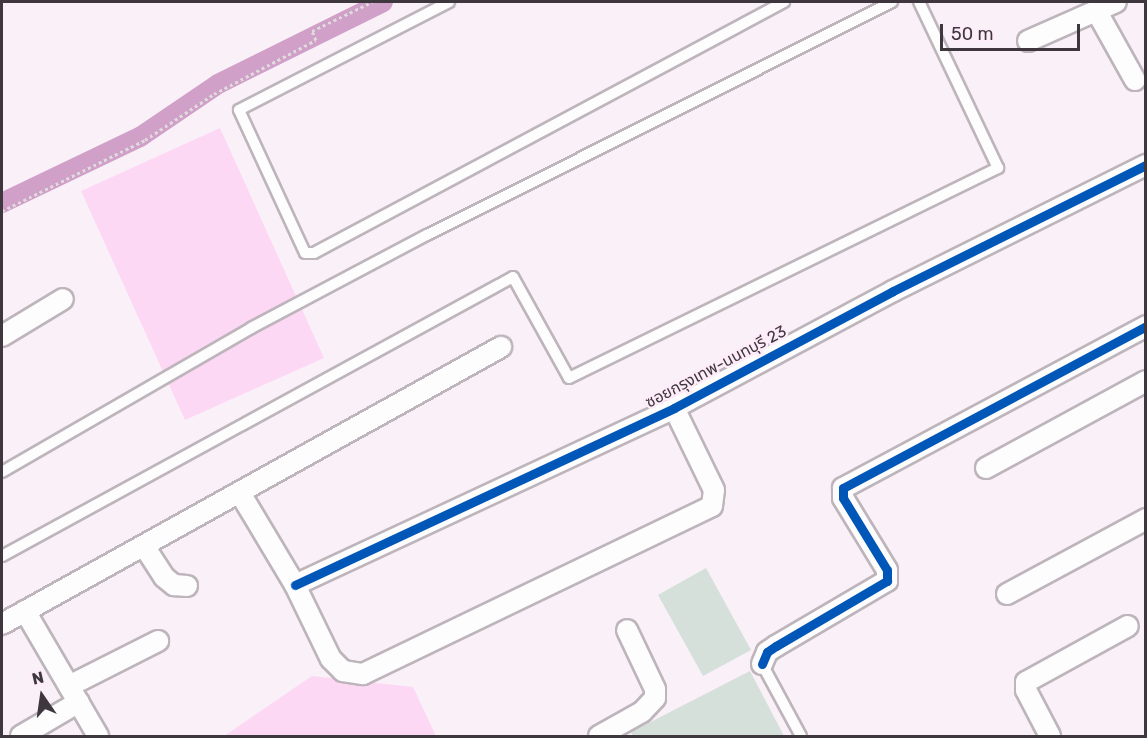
<!DOCTYPE html>
<meta charset="utf-8">
<style>
body{margin:0}
#map{position:relative;width:1147px;height:738px;overflow:hidden;background:#faf0f8;font-family:Rubik,"Noto Sans Thai",sans-serif}
div>[style]{position:absolute}
[style*='--x']{left:calc(var(--x)*1px);top:calc(var(--y)*1px);width:calc(var(--w)*1px);rotate:calc(var(--a)*1deg)}
.green>*{inset:0;background:#fdd8f5}
.canal>*{height:20px;margin:-10px;padding:0 10px;transform-origin:10px;border-radius:10px;background:#d1a0c8}
.building>*{inset:0;background:#d4e0d9}
.path>*{height:3px;margin-top:-1.5px;transform-origin:0;background:repeating-linear-gradient(90deg,#dedbdd 0 3px,transparent 0 6px)}
.roads{filter:drop-shadow(2px 0 #bdb5bb) drop-shadow(-2px 0 #bdb5bb) drop-shadow(0 2px #bdb5bb) drop-shadow(0 -2px #bdb5bb)}
.lane>*{height:10px;margin:-5px;padding:0 5px;transform-origin:5px;border-radius:5px;background:#fefdfe}
.street>*{height:20px;margin:-10px;padding:0 10px;transform-origin:10px;border-radius:10px;background:#fefdfe}
.cycleway>*{height:9px;margin:-4.5px;padding:0 4.5px;transform-origin:4.5px;border-radius:4.5px;background:#0057b8}
span{translate:-50% -50%;white-space:nowrap;text-align:center;line-height:1.15;-webkit-text-stroke:5px #feecfa;paint-order:stroke}
.street-label{font-size:16px;color:#3e373d}
.frame{position:absolute;inset:0;border:3px solid #3e373d;pointer-events:none}
.north{position:absolute;left:12px;top:666px;width:60px;height:60px;-webkit-text-stroke:4px #feecfa;paint-order:stroke;rotate:347deg;font-size:16px;font-weight:700;line-height:24px;text-align:center;color:#3e373d}
.north::after{content:'';display:block;margin:auto;width:21px;height:27px;background:#3e373d;clip-path:polygon(50% 0,100% 100%,50% 72%,0 100%)}
.scale{position:absolute;left:940px;top:24px;width:140px;height:27px;box-sizing:border-box;border:3px solid #3e373d;border-top:0;padding-left:8px;font-size:18px;line-height:21px;white-space:nowrap;color:#3e373d;-webkit-text-stroke:4px #feecfa;paint-order:stroke}
</style>
<div id="map">
<div class="green">
<div style="clip-path:polygon(220px 128px,324px 358px,185px 420px,81px 191px)"></div>
<div style="clip-path:polygon(312px 676px,413px 687px,436px 736px,224px 736px)"></div>
</div>
<div class="canal">
<div style="--x:2;--y:203;--w:153;--a:-25.6"></div>
<div style="--x:140;--y:137;--w:94;--a:-34.2"></div>
<div style="--x:218;--y:84;--w:184;--a:-26.4"></div>
</div>
<div class="building">
<div style="clip-path:polygon(706px 568px,751px 650px,703px 676px,658px 595px)"></div>
<div style="clip-path:polygon(750px 671px,784px 736px,633px 736px,631px 732px)"></div>
</div>
<div class="path">
<div style="--x:2;--y:211;--w:160;--a:-26.4"></div>
<div style="--x:145;--y:140;--w:83;--a:-33.7"></div>
<div style="--x:214;--y:94;--w:115;--a:-27.9"></div>
<div style="--x:316;--y:40;--w:10;--a:-114"></div>
<div style="--x:312;--y:31;--w:67;--a:-25.8"></div>
</div>
<div class="roads">
<div class="lane">
<div style="--x:449;--y:2;--w:236;--a:152.8"></div>
<div style="--x:239;--y:110;--w:157;--a:65.2"></div>
<div style="--x:305;--y:253;--w:9;--a:0"></div>
<div style="--x:314;--y:253;--w:533;--a:-28.1"></div>
<div style="--x:2;--y:472;--w:288;--a:-30"></div>
<div style="--x:251;--y:328;--w:199;--a:-27.9"></div>
<div style="--x:427;--y:235;--w:520;--a:-26.61"></div>
<div style="--x:2;--y:556;--w:582;--a:-28.63"></div>
<div style="--x:513;--y:277;--w:115;--a:61"></div>
<div style="--x:569;--y:378;--w:478;--a:-26.1"></div>
<div style="--x:998;--y:168;--w:184;--a:-115.4"></div>
<div style="--x:762;--y:664;--w:82;--a:61.6"></div>
</div>
<div class="street">
<div style="--x:1097;--y:12;--w:78;--a:60.8"></div>
<div style="--x:1028;--y:41;--w:96;--a:-23.9"></div>
<div style="--x:2;--y:336;--w:71;--a:-31.2"></div>
<div style="--x:986;--y:468;--w:182;--a:-28.5"></div>
<div style="--x:240;--y:493;--w:107;--a:59.1"></div>
<div style="--x:295;--y:585;--w:82;--a:64.1"></div>
<div style="--x:331;--y:659;--w:17;--a:45"></div>
<div style="--x:343;--y:671;--w:20;--a:9"></div>
<div style="--x:363;--y:674;--w:387;--a:-25.7"></div>
<div style="--x:712;--y:506;--w:16;--a:-83"></div>
<div style="--x:714;--y:490;--w:91;--a:-116"></div>
<div style="--x:144;--y:546;--w:37;--a:57"></div>
<div style="--x:164;--y:577;--w:13;--a:39"></div>
<div style="--x:174;--y:585;--w:13;--a:4"></div>
<div style="--x:295;--y:585;--w:418;--a:-25"></div>
<div style="--x:674;--y:408;--w:248;--a:-28.1"></div>
<div style="--x:893;--y:291;--w:283;--a:-26.5"></div>
<div style="--x:1007;--y:594;--w:158;--a:-28.3"></div>
<div style="--x:25;--y:611;--w:145;--a:59.7"></div>
<div style="--x:2;--y:624;--w:571;--a:-29.04"></div>
<div style="--x:762;--y:664;--w:13;--a:-67"></div>
<div style="--x:767;--y:652;--w:11;--a:-34"></div>
<div style="--x:776;--y:646;--w:129;--a:-30.4"></div>
<div style="--x:887;--y:581;--w:11;--a:-90"></div>
<div style="--x:887;--y:570;--w:84;--a:-121.4"></div>
<div style="--x:843;--y:498;--w:10;--a:-90"></div>
<div style="--x:843;--y:488;--w:344;--a:-28.1"></div>
<div style="--x:69;--y:686;--w:100;--a:-26.8"></div>
<div style="--x:21;--y:736;--w:67;--a:-30.4"></div>
<div style="--x:599;--y:736;--w:49;--a:-29.2"></div>
<div style="--x:642;--y:712;--w:19;--a:-47"></div>
<div style="--x:655;--y:698;--w:9;--a:-90"></div>
<div style="--x:655;--y:689;--w:65;--a:-115.4"></div>
<div style="--x:1050;--y:736;--w:52;--a:-117.6"></div>
<div style="--x:1026;--y:690;--w:8;--a:-90"></div>
<div style="--x:1026;--y:682;--w:116;--a:-28.8"></div>
</div>
</div>
<div class="cycleway">
<div style="--x:295;--y:585;--w:418;--a:-25"></div>
<div style="--x:674;--y:408;--w:248;--a:-28.1"></div>
<div style="--x:893;--y:291;--w:283;--a:-26.5"></div>
<div style="--x:762;--y:664;--w:13;--a:-67"></div>
<div style="--x:767;--y:652;--w:11;--a:-34"></div>
<div style="--x:776;--y:646;--w:129;--a:-30.4"></div>
<div style="--x:887;--y:581;--w:11;--a:-90"></div>
<div style="--x:887;--y:570;--w:84;--a:-121.4"></div>
<div style="--x:843;--y:498;--w:10;--a:-90"></div>
<div style="--x:843;--y:488;--w:344;--a:-28.1"></div>
</div>
<div class="street-label">
<span style="left:716px;top:367px;rotate:-28deg">ซอยกรุงเทพ-นนทบุรี 23</span>
</div>
<div class="frame"></div>
<div class="north">N</div>
<div class="scale">50 m</div>
</div>
